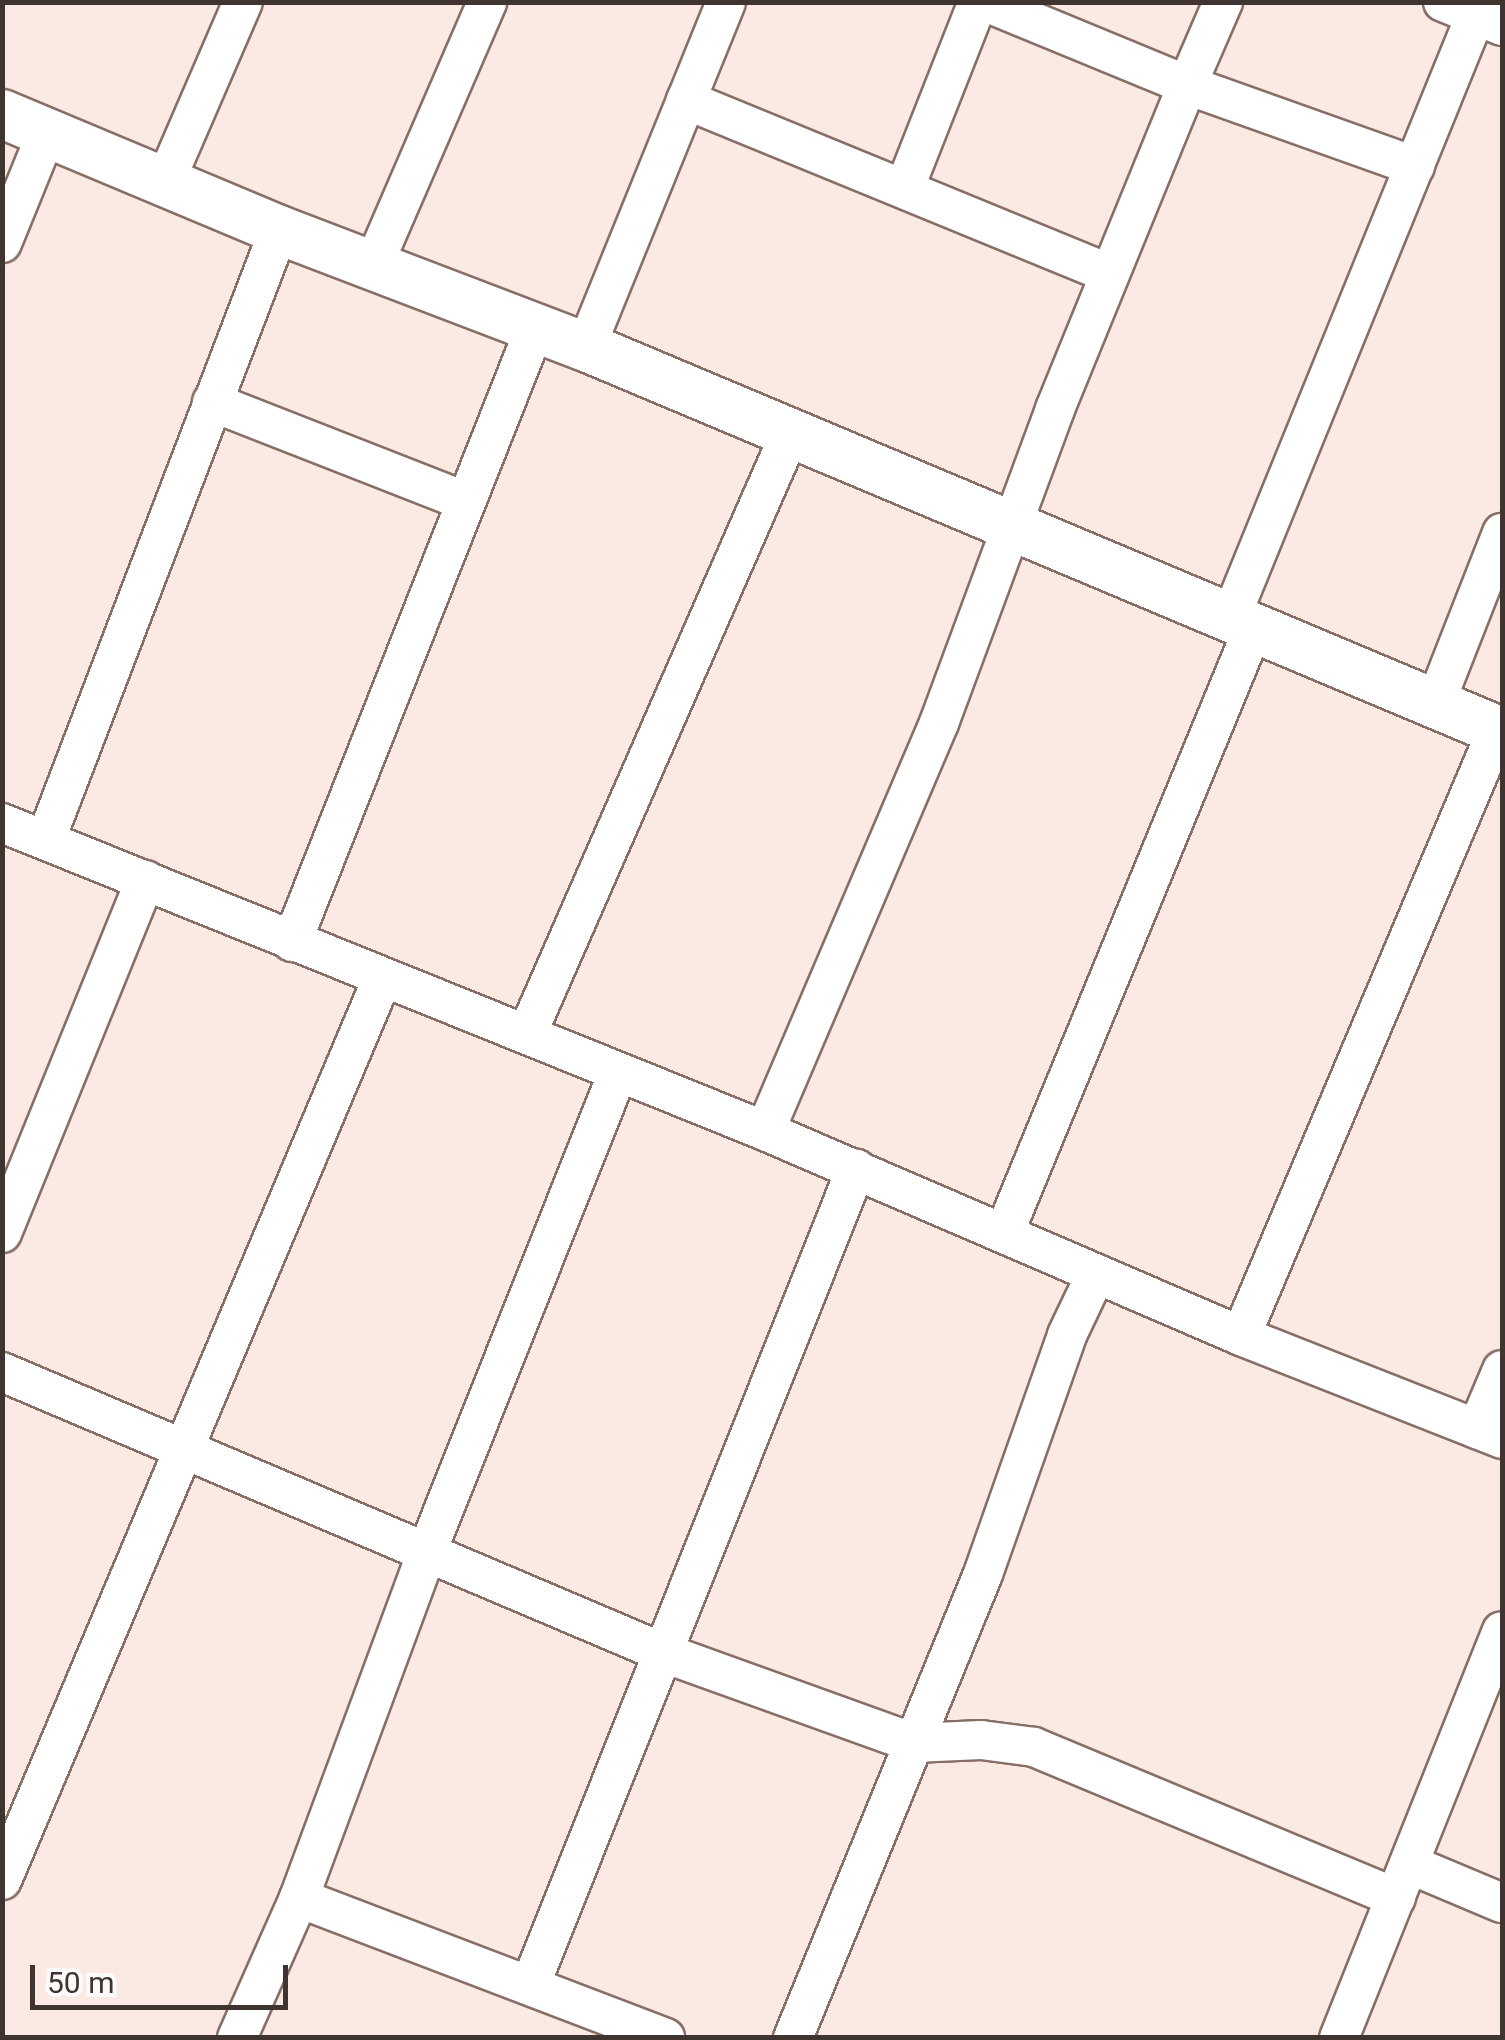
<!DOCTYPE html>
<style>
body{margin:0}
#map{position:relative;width:1505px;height:2040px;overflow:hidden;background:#fbe9e4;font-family:Roboto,sans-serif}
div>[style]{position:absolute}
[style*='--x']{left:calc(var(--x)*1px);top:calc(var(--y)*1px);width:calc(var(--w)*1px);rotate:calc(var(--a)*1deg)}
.roads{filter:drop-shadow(2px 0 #876e67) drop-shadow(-2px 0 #876e67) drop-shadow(0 2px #876e67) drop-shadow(0 -2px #876e67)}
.minor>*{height:38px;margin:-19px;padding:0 19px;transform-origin:19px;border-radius:19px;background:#fff}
.major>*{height:48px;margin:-24px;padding:0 24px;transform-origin:24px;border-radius:24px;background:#fff}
span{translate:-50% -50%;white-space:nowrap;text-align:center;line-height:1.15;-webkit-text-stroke:10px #fbfbfb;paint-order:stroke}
.frame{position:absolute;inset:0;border:5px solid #3f3430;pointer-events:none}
.scale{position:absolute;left:30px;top:1965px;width:258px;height:45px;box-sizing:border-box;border:5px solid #3f3430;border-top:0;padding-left:12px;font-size:30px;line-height:35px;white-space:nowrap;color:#3f3430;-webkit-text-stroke:8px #fbfbfb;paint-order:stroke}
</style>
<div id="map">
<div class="roads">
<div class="minor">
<div style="--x:1223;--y:2;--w:90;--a:113.4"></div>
<div style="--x:1187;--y:85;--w:242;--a:19.6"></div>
<div style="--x:1443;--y:2;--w:64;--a:22.1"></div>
<div style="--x:686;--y:100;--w:458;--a:22.3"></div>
<div style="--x:165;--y:182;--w:196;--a:-66.6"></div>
<div style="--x:905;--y:187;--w:199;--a:-68.5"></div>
<div style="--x:2;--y:243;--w:120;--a:-67.9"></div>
<div style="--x:373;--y:266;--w:288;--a:-66.6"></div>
<div style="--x:586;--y:347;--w:372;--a:-67.9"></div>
<div style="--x:212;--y:402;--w:272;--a:21.4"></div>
<div style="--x:1230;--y:619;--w:666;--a:-67.86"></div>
<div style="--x:1435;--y:704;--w:184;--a:-68.6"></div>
<div style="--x:2;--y:823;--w:823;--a:21.98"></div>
<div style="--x:765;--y:1131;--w:518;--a:23.3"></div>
<div style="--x:1241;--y:1336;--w:281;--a:21.5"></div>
<div style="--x:46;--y:839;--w:652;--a:-69.06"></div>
<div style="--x:292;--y:942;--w:660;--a:-68.41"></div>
<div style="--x:527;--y:1034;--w:653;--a:-66.34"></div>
<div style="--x:765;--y:1131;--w:444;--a:-66.9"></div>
<div style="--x:939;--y:723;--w:335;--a:-69.7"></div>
<div style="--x:1055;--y:409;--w:350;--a:-67.8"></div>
<div style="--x:1187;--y:85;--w:217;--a:-157.6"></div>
<div style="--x:1005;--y:1231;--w:651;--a:-67.61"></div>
<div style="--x:2;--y:1233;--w:381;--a:-67.9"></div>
<div style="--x:1241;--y:1336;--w:658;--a:-67.1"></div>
<div style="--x:2;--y:1372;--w:719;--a:23"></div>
<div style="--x:664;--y:1653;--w:266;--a:19.8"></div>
<div style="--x:914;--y:1743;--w:67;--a:-2.6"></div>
<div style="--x:981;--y:1740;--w:53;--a:7.5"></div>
<div style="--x:1034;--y:1747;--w:392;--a:22.6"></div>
<div style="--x:1477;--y:1429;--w:64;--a:-67"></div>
<div style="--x:1409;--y:1864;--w:101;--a:22.8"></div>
<div style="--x:2;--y:1880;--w:978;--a:-67.13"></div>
<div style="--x:299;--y:1898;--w:392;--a:20.9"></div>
<div style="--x:530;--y:1986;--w:880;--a:-68.25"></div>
<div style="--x:237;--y:2038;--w:153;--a:-66.1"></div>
<div style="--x:299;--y:1898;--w:372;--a:-69.7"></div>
<div style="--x:428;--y:1549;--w:510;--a:-68.26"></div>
<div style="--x:793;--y:2038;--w:501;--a:-67.73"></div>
<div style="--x:983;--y:1574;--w:253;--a:-70.6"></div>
<div style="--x:1067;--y:1335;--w:68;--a:-64.6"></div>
<div style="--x:1339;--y:2038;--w:438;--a:-68.2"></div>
</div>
<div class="major">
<div style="--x:2;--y:114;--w:300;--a:22.7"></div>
<div style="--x:279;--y:230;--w:329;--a:20.9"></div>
<div style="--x:586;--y:347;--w:994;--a:22.8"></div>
</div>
</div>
<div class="frame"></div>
<div class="scale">50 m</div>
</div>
